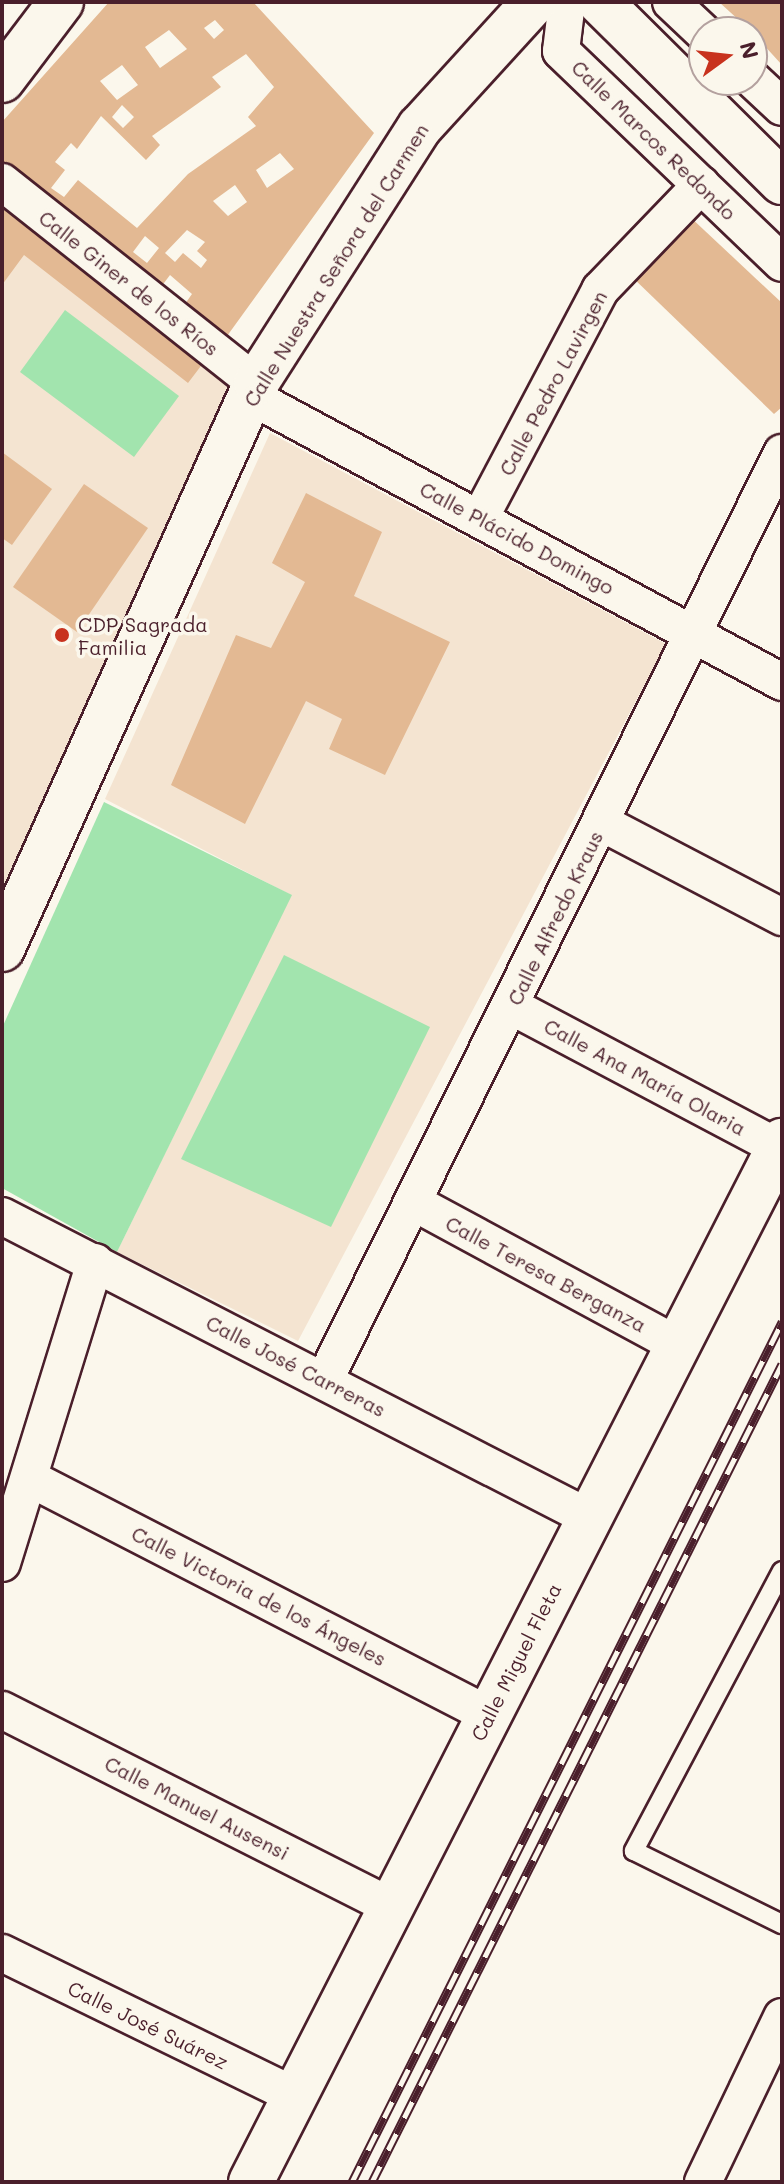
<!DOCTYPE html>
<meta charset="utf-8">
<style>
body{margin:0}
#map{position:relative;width:784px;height:2184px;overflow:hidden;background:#fbf7ec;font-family:Mali,sans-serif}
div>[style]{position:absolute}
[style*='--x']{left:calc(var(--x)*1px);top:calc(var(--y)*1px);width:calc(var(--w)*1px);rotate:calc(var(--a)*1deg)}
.built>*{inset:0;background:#f4e4d1}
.green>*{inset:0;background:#a2e4ae}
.building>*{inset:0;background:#e3b993}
.roads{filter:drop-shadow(2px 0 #4a1f2b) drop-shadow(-2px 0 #4a1f2b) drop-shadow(0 2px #4a1f2b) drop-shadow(0 -2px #4a1f2b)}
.lane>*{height:18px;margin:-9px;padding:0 9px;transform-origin:9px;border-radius:9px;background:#fbf7ec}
.street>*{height:36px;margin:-18px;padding:0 18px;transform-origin:18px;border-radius:18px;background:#fbf7ec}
.secondary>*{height:44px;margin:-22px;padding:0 22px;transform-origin:22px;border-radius:22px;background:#fbf7ec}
.rail>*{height:9px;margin-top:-4.5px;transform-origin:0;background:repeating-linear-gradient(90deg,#fbf7ec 0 18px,#4a1f2b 0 36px);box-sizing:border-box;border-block:2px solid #4a1f2b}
.dots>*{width:22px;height:22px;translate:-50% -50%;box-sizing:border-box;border:4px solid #fbf7ec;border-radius:50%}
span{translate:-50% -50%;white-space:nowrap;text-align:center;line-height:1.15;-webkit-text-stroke:7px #fbf7ec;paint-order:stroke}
.street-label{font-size:20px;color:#4a1f2b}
.poi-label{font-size:20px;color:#4a1f2b}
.left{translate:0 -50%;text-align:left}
.frame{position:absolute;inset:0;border:4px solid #4a1f2b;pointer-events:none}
.north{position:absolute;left:688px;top:16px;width:80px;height:80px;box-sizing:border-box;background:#fbf7ec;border:2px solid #b4a19f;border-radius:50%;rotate:75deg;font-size:22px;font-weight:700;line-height:32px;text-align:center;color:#4a1f2b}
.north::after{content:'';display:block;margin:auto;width:28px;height:36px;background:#c8321e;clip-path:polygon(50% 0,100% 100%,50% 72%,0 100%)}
</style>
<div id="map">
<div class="built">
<div style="clip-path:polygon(2px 191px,243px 379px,2px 890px)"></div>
<div style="clip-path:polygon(270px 433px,666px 644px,298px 1341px,117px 1252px,291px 895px,105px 799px)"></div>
</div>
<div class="green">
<div style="clip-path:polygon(65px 310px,179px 396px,134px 457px,20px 372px)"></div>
<div style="clip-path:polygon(104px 802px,292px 895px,117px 1252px,2px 1188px,2px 1028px)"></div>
<div style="clip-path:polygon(284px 955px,430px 1027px,331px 1227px,181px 1159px)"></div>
</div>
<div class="building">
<div style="clip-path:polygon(evenodd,109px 2px,253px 2px,374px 133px,222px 343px,180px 311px,192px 294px,170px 275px,158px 291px,2px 173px,2px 122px,109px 2px,215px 20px,224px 30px,214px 39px,204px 28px,215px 20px,109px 2px,169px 30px,187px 49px,160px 68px,145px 47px,169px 30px,109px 2px,246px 54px,274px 87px,248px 117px,256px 126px,188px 174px,137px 228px,78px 180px,64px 197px,51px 188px,65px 170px,55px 162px,71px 143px,77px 149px,101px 116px,146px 160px,160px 145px,152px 136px,221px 87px,212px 77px,246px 54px,109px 2px,122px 65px,138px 85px,117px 100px,100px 81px,122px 65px,109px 2px,122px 105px,134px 117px,123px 128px,112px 117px,122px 105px,109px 2px,280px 153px,294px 169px,267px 188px,256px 170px,280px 153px,109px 2px,235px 185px,247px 202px,228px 216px,213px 201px,235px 185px,109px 2px,187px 230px,205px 242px,197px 251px,207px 260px,201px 268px,183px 253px,175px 262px,165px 253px,187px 230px,109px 2px,145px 236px,159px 248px,147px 263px,133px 252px,145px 236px)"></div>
<div style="clip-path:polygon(719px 2px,782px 2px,782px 65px,752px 32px)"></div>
<div style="clip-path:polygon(2px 198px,207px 358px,188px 383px,24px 255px,2px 285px)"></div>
<div style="clip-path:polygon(688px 215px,782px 303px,782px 407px,774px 414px,630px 275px)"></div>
<div style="clip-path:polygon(2px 452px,52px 489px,12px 545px,2px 538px)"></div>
<div style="clip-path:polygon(84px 484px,148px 528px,77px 632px,13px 587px)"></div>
<div style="clip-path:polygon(306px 493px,382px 532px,354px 596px,450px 642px,385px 775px,329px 749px,342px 719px,306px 701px,245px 824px,171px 785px,236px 635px,271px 648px,305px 582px,272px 563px)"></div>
</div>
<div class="roads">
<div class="lane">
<div style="--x:782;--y:1571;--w:317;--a:117.9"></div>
<div style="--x:634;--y:1851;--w:165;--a:26.3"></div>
</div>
<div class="street">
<div style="--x:567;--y:2;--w:49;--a:97"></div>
<div style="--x:561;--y:51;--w:306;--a:43.8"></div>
<div style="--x:671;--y:2;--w:45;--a:43.2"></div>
<div style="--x:752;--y:79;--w:41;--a:43"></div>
<div style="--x:2;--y:182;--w:324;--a:38.4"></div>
<div style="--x:250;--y:396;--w:604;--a:28.26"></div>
<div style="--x:480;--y:518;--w:258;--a:-62.2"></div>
<div style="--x:600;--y:290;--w:146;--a:-46.1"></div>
<div style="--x:602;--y:823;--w:203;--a:27.6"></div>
<div style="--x:511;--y:1006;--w:303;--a:27.9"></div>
<div style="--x:413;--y:1202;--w:301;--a:28.4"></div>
<div style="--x:2;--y:1216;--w:661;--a:27.19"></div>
<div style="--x:324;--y:1381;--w:1035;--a:-63.73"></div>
<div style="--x:29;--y:1478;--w:517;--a:27.26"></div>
<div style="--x:2;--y:1563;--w:315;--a:-72.8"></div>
<div style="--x:2;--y:1710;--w:437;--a:26.8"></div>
<div style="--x:2;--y:1953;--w:326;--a:26"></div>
<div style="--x:703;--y:2182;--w:183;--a:-64.4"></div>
</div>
<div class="secondary">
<div style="--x:600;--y:2;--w:256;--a:44.7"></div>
<div style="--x:2;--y:80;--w:98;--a:-52.9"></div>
<div style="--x:2;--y:949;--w:620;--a:-65.83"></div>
<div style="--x:256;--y:383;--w:304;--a:-57.4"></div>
<div style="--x:420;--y:127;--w:169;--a:-47.6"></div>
<div style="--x:251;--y:2182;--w:1169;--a:-62.97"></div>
</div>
</div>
<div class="rail">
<div style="--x:352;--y:2182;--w:962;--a:-63.43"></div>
<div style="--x:372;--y:2182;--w:915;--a:-63.38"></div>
</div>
<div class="dots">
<div style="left:62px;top:635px;background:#c8321e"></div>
</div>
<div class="street-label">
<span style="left:654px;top:140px;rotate:44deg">Calle Marcos Redondo</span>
<span style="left:336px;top:265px;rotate:-58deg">Calle Nuestra Señora del Carmen</span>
<span style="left:129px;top:283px;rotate:38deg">Calle Giner de los Ríos</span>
<span style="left:553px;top:383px;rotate:-62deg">Calle Pedro Lavirgen</span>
<span style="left:517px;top:538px;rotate:28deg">Calle Plácido Domingo</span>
<span style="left:555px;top:918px;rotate:-64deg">Calle Alfredo Kraus</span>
<span style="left:645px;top:1077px;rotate:28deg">Calle Ana María Olaria</span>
<span style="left:546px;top:1274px;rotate:28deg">Calle Teresa Berganza</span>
<span style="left:296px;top:1366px;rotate:27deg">Calle José Carreras</span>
<span style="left:259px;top:1596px;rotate:27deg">Calle Victoria de los Ángeles</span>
<span style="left:516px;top:1662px;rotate:-63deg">Calle Miguel Fleta</span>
<span style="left:197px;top:1808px;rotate:27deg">Calle Manuel Ausensi</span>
<span style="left:148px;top:2025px;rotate:26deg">Calle José Suárez</span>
</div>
<div class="poi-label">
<span class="left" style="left:78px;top:636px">CDP Sagrada<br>Familia</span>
</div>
<div class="frame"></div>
<div class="north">N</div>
</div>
